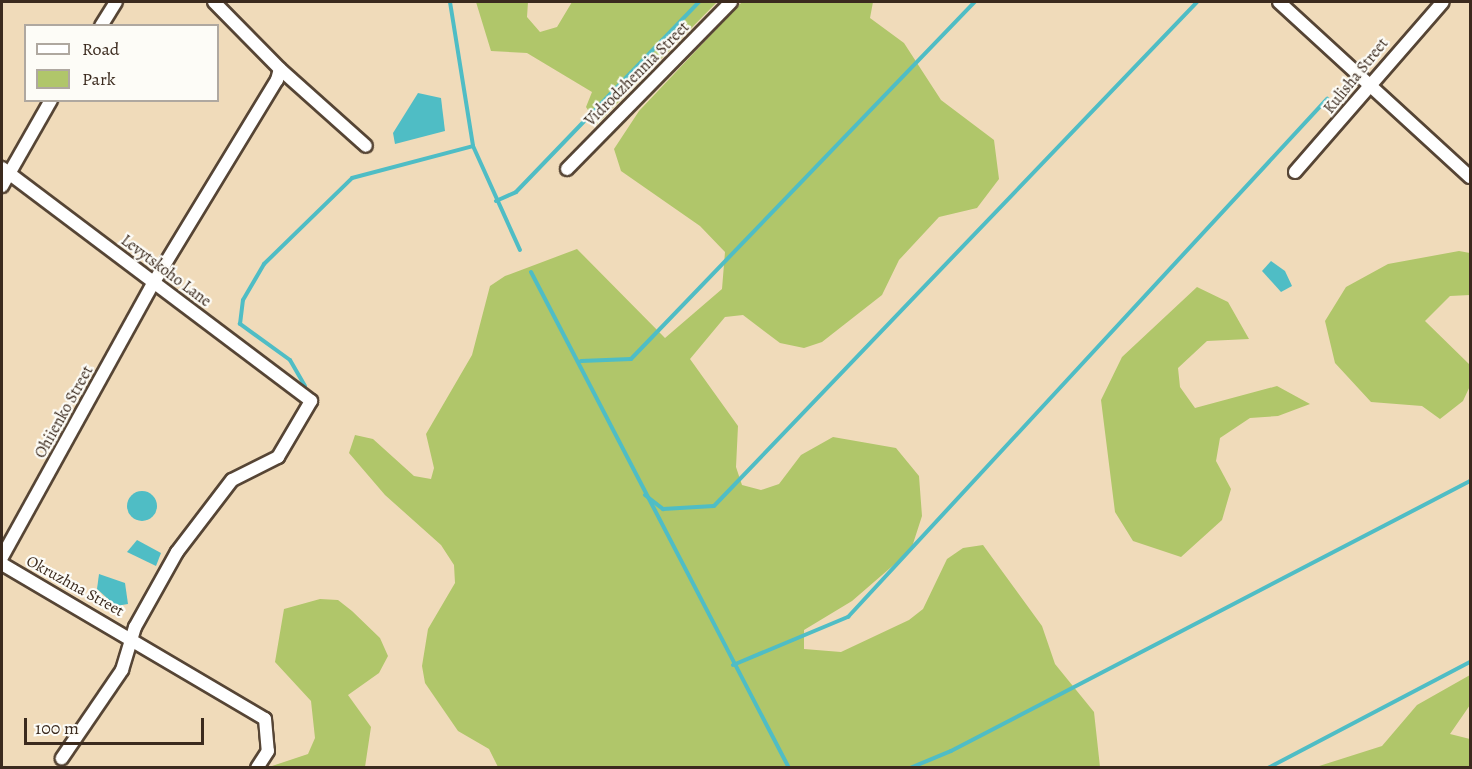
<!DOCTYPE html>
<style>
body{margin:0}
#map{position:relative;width:1472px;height:769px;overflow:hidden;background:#f0dbba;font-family:Alegreya,serif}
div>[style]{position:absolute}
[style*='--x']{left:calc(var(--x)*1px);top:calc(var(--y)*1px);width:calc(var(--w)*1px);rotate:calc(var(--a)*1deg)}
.green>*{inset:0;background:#b0c66a}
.water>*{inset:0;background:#4fbdc5}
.round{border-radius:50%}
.stream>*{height:4px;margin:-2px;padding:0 2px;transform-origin:2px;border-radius:2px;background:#4fbdc5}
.roads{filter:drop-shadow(2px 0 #564535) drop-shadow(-2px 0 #564535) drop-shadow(0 2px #564535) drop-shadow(0 -2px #564535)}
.street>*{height:12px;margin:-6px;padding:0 6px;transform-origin:6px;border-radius:6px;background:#fff}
span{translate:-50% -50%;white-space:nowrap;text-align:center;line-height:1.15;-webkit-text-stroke:4.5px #fdfcf7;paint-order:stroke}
.street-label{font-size:16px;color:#3b2a1e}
.frame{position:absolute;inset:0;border:3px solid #3b2a1e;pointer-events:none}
.legend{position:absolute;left:24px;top:24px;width:195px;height:78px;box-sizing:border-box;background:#fdfcf7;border:2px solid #afa8a0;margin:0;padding:8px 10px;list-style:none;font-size:18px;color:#3b2a1e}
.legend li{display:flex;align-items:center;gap:12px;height:30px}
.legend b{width:30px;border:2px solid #afa8a0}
.scale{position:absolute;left:24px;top:718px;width:180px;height:27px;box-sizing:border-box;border:3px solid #3b2a1e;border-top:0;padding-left:8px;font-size:18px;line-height:21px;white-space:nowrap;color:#3b2a1e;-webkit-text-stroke:4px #fdfcf7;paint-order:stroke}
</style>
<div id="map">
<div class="green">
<div style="clip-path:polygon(476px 2px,528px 2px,527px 17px,540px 32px,557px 27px,572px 2px,717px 2px,597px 124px,586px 107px,592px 92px,527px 53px,491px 51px)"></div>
<div style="clip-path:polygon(742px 2px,873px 2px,870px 18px,904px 43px,941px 100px,994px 140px,999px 179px,977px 208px,939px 217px,899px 260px,882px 295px,822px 342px,804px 348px,780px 343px,743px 315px,725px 317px,690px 359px,738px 426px,736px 467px,742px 485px,761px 490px,779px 484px,801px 455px,833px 437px,896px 448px,919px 476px,922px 516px,911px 550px,852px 601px,804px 630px,804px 649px,841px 652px,909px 620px,923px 609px,947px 559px,963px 548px,983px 545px,1042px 626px,1055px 664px,1094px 712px,1100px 767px,498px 767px,489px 749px,458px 731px,425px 683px,422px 666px,428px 629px,455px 583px,454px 565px,441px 545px,385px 495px,349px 453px,355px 435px,373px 439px,414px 476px,431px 479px,434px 468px,426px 434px,472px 355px,490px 286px,505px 276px,577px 249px,665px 338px,722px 289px,725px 252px,700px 226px,621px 171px,614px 149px,639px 111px)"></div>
<div style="clip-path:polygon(1459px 251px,1470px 253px,1470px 295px,1450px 296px,1425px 321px,1470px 365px,1470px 386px,1463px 401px,1440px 419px,1422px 406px,1371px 402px,1335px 363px,1325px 321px,1346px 287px,1388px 264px)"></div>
<div style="clip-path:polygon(1197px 287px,1228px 302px,1249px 339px,1207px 341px,1178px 368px,1180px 387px,1195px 408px,1277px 386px,1310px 404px,1278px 416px,1250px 418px,1220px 438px,1216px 461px,1231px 489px,1222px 520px,1181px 557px,1133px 541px,1115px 512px,1101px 400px,1122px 357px)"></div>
<div style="clip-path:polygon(320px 599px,338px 600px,352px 611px,380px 638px,388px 656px,379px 673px,348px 695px,371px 727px,365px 767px,269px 767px,308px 754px,315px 738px,311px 701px,275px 662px,284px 609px)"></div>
<div style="clip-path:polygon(1470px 675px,1470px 705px,1450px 734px,1470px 739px,1470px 767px,1316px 767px,1382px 746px,1417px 705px)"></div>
</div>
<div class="water">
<div style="clip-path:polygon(418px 93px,441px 98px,445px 131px,395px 144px,393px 133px)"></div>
<div style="clip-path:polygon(1271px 261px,1285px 271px,1292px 286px,1281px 292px,1262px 271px)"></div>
<div class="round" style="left:127px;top:491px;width:30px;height:30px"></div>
<div style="clip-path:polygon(137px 540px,161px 553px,156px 566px,127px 552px)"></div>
<div style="clip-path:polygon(99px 574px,125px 583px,128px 604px,116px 606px,97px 589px)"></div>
</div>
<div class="stream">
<div style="--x:450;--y:2;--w:146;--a:80.9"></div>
<div style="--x:473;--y:146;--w:114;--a:65.7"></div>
<div style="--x:496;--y:201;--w:22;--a:-24"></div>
<div style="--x:516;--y:192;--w:264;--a:-46.1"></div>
<div style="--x:531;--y:272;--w:559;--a:62.52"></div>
<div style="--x:581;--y:361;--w:50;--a:-2.3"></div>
<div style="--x:631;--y:359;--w:496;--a:-46.1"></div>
<div style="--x:305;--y:386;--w:30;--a:-120"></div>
<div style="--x:290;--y:360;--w:62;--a:-144.2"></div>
<div style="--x:240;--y:324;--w:24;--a:-83"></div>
<div style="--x:243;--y:300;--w:42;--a:-59.7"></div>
<div style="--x:264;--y:264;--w:123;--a:-44.3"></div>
<div style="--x:352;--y:178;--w:125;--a:-14.8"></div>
<div style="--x:645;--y:495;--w:23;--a:38"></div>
<div style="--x:663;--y:509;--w:51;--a:-3.4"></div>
<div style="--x:714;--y:506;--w:698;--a:-46.22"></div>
<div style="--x:733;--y:665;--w:125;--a:-22.7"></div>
<div style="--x:848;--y:617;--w:706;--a:-47.24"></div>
<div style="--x:910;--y:768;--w:44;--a:-22.5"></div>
<div style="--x:951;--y:751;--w:585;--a:-27.48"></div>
<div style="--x:1268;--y:768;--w:228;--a:-27.7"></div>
</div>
<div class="roads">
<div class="street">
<div style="--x:1279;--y:2;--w:259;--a:42.5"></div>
<div style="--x:101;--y:26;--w:28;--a:-58"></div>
<div style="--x:280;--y:69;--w:115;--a:41.8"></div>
<div style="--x:2;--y:168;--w:387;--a:37"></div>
<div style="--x:311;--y:401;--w:65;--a:120.5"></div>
<div style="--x:278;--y:457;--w:51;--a:153.4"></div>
<div style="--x:232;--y:480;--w:91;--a:127.4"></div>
<div style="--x:177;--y:552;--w:86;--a:119.2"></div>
<div style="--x:135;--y:627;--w:45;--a:106.8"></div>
<div style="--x:122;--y:670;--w:107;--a:124.3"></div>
<div style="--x:567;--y:169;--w:234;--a:-45.5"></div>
<div style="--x:1295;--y:172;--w:225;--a:-49"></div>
<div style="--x:2;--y:186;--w:99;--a:-60.3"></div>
<div style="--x:2;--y:557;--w:314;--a:-61.1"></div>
<div style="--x:154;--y:282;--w:237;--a:-58.7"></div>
<div style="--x:277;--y:80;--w:11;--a:-75"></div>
<div style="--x:280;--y:69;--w:94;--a:-134.6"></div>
<div style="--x:2;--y:564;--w:305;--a:30.5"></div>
<div style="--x:265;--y:719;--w:32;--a:85"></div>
<div style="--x:268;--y:751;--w:20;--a:123"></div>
</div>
</div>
<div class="street-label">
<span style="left:637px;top:74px;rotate:-45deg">Vidrodzhennia Street</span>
<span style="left:1356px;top:76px;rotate:-51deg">Kulisha Street</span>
<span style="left:166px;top:271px;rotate:37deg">Levytskoho Lane</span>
<span style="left:64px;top:412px;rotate:-61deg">Ohiienko Street</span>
<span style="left:75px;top:586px;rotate:29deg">Okruzhna Street</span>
</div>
<div class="frame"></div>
<ul class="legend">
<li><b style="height:8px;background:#fff"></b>Road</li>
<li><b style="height:16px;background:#b0c66a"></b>Park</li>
</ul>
<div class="scale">100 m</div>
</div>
